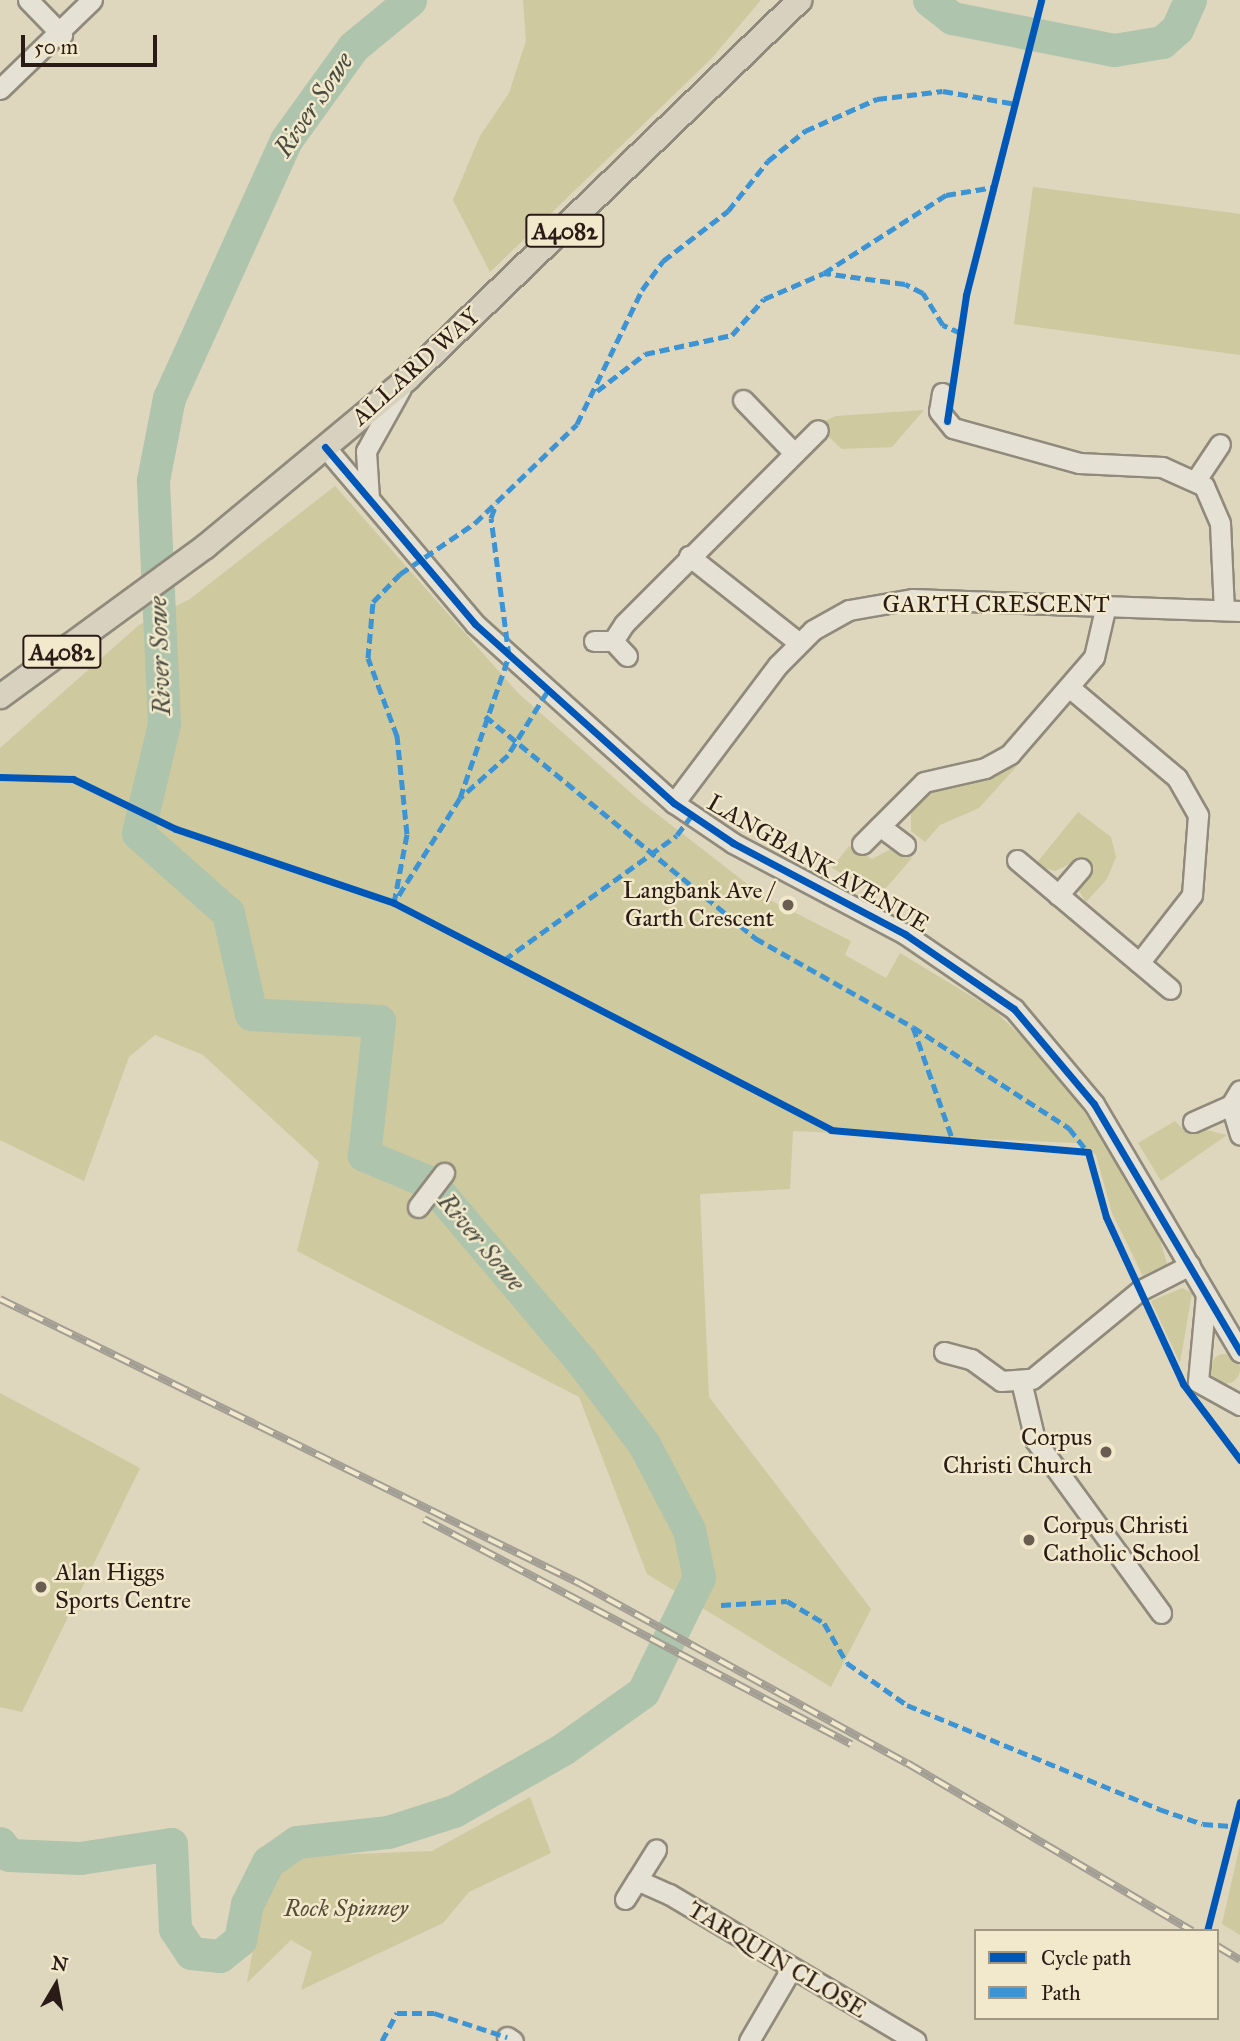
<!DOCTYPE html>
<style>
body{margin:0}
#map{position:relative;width:1240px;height:2041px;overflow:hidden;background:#ded6bd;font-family:"IM FELL Great Primer",serif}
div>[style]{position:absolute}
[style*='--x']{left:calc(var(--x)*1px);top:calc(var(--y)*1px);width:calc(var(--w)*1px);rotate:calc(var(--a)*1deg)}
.green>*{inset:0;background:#cec99f}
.round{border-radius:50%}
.river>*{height:33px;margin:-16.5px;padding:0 16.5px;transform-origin:16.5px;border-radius:16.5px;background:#aec4ad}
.roads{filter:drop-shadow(2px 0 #908a7c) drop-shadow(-2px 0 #908a7c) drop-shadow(0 2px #908a7c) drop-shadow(0 -2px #908a7c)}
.minor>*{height:19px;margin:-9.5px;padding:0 9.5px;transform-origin:9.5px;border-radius:9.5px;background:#e5e1d4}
.major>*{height:23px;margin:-11.5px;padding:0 11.5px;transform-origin:11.5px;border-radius:11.5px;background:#d8d1c0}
.rail>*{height:8px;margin-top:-4px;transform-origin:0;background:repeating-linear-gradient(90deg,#f2e9cc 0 16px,#a29e94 0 32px);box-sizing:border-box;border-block:2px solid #a29e94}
.quiet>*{height:5px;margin-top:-2.5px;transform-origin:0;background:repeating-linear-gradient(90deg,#3c94d4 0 10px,transparent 0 15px)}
.cycleway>*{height:7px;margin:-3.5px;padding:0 3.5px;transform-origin:3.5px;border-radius:3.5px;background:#0057b8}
.dots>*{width:19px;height:19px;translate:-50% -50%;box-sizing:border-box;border:4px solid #f2e9cc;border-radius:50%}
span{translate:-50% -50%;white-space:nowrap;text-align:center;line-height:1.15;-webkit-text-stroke:5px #f2e9cc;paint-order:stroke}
.shield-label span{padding:2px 5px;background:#f2e9cc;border:2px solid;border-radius:5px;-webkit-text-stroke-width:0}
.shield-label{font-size:23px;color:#2a1b16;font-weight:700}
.street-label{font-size:24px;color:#2a1b16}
.poi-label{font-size:24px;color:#2a1b16}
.right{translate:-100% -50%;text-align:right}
.left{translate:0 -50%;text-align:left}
.park-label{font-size:24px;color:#574c38;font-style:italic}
.water-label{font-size:26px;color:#4b4c41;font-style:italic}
.legend{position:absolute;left:974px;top:1929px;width:245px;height:91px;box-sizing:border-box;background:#f2e9cc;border:2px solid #a29783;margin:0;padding:9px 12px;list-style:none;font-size:21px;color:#2a1b16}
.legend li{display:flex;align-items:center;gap:14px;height:35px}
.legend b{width:35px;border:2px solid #a29783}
.north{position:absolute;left:21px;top:1950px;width:70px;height:70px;-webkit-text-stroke:5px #f2e9cc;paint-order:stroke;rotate:10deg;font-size:19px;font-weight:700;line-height:28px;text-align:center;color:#2a1b16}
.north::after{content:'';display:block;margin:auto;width:24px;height:32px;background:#2a1b16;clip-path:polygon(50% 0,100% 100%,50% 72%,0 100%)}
.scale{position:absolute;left:21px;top:35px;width:136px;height:32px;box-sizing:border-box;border:4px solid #2a1b16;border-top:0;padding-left:9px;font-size:21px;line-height:24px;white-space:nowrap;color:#2a1b16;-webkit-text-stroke:5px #f2e9cc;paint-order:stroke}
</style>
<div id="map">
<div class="green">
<div style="clip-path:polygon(523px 0,761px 0,711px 59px,490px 272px,453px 200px,480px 136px,509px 93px,526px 41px)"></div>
<div style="clip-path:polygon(1033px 187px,1240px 214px,1240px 355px,1014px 324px)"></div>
<div style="clip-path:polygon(924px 410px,892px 447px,842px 449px,816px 425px,836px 416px)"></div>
<div style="clip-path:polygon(335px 486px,518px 693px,639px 800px,764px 897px,851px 941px,845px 955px,886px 978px,900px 953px,994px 1010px,1049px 1063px,1102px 1137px,1159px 1236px,1167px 1264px,1143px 1276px,1112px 1213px,1096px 1155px,1076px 1143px,793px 1131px,790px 1189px,700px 1194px,709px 1397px,871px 1609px,831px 1687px,647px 1574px,579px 1397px,297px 1251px,319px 1162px,203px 1055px,155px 1035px,129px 1057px,84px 1181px,0 1140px,0 748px,139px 625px,190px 599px)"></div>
<div style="clip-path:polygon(1017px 766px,979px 808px,940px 825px,925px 842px,911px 831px,911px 803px,958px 781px)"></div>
<div style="clip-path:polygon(1078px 812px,1111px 837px,1116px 857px,1107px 879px,1086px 902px,1079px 891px,1086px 873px,1074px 862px,1055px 871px,1035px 865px)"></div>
<div style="clip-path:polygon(849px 846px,872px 859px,893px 848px,912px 858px,880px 895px,832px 868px)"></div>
<div style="clip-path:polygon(1175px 1121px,1187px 1133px,1202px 1129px,1227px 1135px,1161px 1181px,1138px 1143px)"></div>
<div style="clip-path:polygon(1182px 1288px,1192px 1293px,1180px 1363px,1151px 1301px)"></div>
<div class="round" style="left:1210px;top:1354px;width:30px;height:30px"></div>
<div style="clip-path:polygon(0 1393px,140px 1468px,22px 1712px,0 1707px)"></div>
<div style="clip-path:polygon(530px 1797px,551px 1853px,469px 1892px,443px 1923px,301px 1990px,312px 1952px,291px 1940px,247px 1983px,262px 1899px,277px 1870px,305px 1856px,432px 1851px)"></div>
<div style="clip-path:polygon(1240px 1845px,1240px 1935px,1222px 1924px)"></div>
</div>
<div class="river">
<div style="--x:929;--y:0;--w:29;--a:38"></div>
<div style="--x:952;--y:18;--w:165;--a:11.2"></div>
<div style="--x:1114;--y:50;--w:49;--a:-9.5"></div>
<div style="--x:1162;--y:42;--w:20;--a:-41"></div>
<div style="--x:1177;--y:29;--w:32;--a:-66"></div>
<div style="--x:0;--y:1843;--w:15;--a:53"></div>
<div style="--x:9;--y:1855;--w:71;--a:2.4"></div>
<div style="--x:80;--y:1858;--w:92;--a:-8.7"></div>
<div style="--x:171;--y:1844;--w:85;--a:87.3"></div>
<div style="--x:175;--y:1929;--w:29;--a:56"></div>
<div style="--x:191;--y:1953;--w:29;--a:6"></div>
<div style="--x:220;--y:1956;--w:26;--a:-39"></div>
<div style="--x:240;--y:1940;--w:37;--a:-79"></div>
<div style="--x:247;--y:1904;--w:47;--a:-63.4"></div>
<div style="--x:268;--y:1862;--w:35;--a:-35"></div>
<div style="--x:297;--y:1842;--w:92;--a:-6.3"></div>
<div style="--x:388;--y:1832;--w:69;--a:-17.7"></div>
<div style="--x:454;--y:1811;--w:125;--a:-29.6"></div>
<div style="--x:563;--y:1749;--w:98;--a:-35.5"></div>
<div style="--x:643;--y:1692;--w:128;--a:-64"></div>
<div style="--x:699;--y:1577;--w:48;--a:-102"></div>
<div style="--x:689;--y:1530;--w:97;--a:-117.6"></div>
<div style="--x:644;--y:1444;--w:103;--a:-127.1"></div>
<div style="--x:582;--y:1362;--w:234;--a:-130.2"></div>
<div style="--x:431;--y:1183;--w:73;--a:-157.3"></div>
<div style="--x:364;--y:1155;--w:135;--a:-83.6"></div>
<div style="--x:379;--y:1021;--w:128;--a:-176.9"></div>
<div style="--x:251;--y:1014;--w:104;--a:-102.8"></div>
<div style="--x:228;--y:913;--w:120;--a:-138.4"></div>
<div style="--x:138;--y:833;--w:112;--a:-76.6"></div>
<div style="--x:164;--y:724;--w:244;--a:-92.6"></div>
<div style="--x:153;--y:480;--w:84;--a:-79"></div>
<div style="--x:169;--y:398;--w:283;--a:-65.6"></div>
<div style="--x:286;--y:140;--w:115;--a:-54.2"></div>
<div style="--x:353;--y:47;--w:74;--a:-39.5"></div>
</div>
<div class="roads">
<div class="minor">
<div style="--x:28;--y:0;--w:49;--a:45.8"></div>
<div style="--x:0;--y:89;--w:128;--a:-44.1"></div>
<div style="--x:942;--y:393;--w:18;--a:99"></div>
<div style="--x:939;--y:411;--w:22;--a:51"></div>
<div style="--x:953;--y:428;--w:131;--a:15.5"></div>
<div style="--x:1079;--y:463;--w:83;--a:2.8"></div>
<div style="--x:1162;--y:467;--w:46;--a:24.3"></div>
<div style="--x:1204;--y:486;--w:40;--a:66.6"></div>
<div style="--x:1220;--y:523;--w:87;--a:87.4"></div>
<div style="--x:743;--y:400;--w:72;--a:46.1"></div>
<div style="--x:325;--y:447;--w:232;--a:49.7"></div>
<div style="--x:475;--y:624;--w:268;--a:42"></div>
<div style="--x:674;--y:803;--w:71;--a:34.1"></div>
<div style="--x:733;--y:843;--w:195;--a:27.9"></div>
<div style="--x:905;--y:934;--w:132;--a:34.5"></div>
<div style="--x:1014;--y:1009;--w:124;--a:49.9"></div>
<div style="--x:1094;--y:1104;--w:288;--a:59.5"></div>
<div style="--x:1196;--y:480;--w:43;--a:-56.3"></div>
<div style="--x:369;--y:498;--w:47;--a:-93.7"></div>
<div style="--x:366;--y:451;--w:72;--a:-60.9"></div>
<div style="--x:689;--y:556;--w:140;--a:38.3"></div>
<div style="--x:594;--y:641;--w:19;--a:0"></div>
<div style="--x:627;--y:656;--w:21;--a:-133"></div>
<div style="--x:613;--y:641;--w:20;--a:-57"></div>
<div style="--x:624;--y:624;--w:274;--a:-45"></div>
<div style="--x:1069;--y:687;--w:141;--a:40.1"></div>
<div style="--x:1177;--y:778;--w:43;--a:60.4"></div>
<div style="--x:1198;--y:815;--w:80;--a:94.3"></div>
<div style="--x:1192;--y:895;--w:86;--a:127.9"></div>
<div style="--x:674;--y:803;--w:173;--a:-53"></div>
<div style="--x:778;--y:665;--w:49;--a:-45"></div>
<div style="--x:813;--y:630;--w:41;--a:-29.1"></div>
<div style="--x:849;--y:610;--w:64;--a:-9.9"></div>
<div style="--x:912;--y:599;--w:328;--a:2.1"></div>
<div style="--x:862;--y:844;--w:25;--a:-45"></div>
<div style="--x:905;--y:845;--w:31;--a:-143"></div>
<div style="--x:880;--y:826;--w:62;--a:-45"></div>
<div style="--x:924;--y:782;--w:63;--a:-12.9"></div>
<div style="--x:985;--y:768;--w:29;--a:-29"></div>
<div style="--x:1010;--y:754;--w:128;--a:-49.1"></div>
<div style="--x:1094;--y:657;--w:53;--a:-77"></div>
<div style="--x:1017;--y:860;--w:200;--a:40.1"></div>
<div style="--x:1058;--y:895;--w:35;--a:-49"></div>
<div style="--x:1231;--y:1105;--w:31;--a:73"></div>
<div style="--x:1193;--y:1122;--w:42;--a:-24.1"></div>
<div style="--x:1231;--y:1105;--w:17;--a:-59"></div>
<div style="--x:418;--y:1207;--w:43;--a:-52.6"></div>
<div style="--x:1206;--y:1295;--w:87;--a:95.3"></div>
<div style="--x:1198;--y:1382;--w:48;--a:28.7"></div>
<div style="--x:944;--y:1352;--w:28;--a:15"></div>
<div style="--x:971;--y:1359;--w:37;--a:36"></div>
<div style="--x:1001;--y:1381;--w:31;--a:-4"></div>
<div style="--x:1032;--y:1379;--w:139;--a:-39.4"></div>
<div style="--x:1139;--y:1291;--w:57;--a:-27"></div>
<div style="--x:1021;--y:1381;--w:61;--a:76.7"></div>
<div style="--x:1035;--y:1440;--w:214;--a:53.9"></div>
<div style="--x:637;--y:1880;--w:36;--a:-58"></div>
<div style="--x:625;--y:1899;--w:22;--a:-58"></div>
<div style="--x:637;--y:1880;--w:35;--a:24"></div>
<div style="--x:669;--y:1894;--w:287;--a:30.8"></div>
<div style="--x:507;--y:2037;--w:7;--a:34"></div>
<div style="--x:749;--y:2041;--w:83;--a:-59.7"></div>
</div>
<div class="major">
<div style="--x:0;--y:696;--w:254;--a:-36.2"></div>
<div style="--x:205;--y:546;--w:263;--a:-39.7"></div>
<div style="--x:407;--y:378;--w:545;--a:-43.96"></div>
</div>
</div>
<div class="rail">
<div style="--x:0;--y:1299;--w:645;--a:26.13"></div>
<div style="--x:579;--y:1583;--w:374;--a:28.8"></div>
<div style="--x:907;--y:1763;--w:331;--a:30.5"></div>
<div style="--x:424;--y:1519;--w:483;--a:27.8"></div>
<div style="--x:1217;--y:1946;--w:27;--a:31"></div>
</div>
<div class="quiet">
<div style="--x:961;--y:333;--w:20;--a:-156"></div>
<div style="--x:943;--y:325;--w:38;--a:-122"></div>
<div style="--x:923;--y:293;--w:20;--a:-153"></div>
<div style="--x:905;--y:284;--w:82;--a:-172.3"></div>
<div style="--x:824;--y:273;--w:145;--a:-32.6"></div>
<div style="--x:946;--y:195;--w:49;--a:-9.5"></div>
<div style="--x:597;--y:391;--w:61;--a:-37.6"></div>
<div style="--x:645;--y:354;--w:89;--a:-12.3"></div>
<div style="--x:732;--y:335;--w:48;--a:-48.4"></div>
<div style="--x:764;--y:299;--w:65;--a:-23.4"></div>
<div style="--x:547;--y:692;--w:74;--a:121.8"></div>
<div style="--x:508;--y:755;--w:64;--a:138.1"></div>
<div style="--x:460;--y:798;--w:124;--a:122.2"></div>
<div style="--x:394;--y:903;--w:70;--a:-79.3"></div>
<div style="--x:407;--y:834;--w:99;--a:-95.8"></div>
<div style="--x:397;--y:736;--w:83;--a:-110.4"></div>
<div style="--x:368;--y:658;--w:56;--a:-84.9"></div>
<div style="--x:373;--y:602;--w:39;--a:-46"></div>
<div style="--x:400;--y:574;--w:91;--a:-34.2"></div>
<div style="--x:475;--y:523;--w:142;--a:-44.1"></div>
<div style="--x:577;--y:424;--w:149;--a:-64.1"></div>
<div style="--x:642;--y:290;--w:36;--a:-54"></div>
<div style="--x:663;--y:261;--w:82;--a:-37.6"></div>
<div style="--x:728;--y:211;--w:64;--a:-51.3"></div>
<div style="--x:768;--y:161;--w:48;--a:-39"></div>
<div style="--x:805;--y:131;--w:79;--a:-24"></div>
<div style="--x:877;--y:99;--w:66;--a:-6.9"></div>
<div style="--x:943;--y:91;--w:74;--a:10.1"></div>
<div style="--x:485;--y:716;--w:350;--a:39.4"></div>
<div style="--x:755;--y:938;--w:181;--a:29.4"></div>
<div style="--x:913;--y:1027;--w:186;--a:32.9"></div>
<div style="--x:1069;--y:1128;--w:31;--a:52"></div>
<div style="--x:460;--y:798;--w:150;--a:-71"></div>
<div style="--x:509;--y:656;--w:139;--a:-97.4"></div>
<div style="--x:491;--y:518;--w:15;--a:-70"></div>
<div style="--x:504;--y:960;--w:213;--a:-35.8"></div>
<div style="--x:677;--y:835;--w:25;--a:-53"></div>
<div style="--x:913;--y:1027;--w:118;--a:70.6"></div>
<div style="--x:721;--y:1605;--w:66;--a:-3.5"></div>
<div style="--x:787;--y:1601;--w:43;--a:30.7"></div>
<div style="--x:824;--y:1623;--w:46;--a:60.1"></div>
<div style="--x:847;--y:1663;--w:73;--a:35"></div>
<div style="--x:907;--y:1705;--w:273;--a:22.4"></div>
<div style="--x:1159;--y:1809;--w:46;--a:18.8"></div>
<div style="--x:1203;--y:1824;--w:32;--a:4"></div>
<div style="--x:382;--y:2041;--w:32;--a:-62"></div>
<div style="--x:397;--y:2013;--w:37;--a:0"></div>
<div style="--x:434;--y:2013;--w:77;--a:18.2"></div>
</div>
<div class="cycleway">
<div style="--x:947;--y:421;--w:127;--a:-81.4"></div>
<div style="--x:966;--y:295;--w:304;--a:-75.7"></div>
<div style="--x:325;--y:447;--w:232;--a:49.7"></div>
<div style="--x:475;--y:624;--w:268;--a:42"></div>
<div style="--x:674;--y:803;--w:71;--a:34.1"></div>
<div style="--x:733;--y:843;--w:195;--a:27.9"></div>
<div style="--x:905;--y:934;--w:132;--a:34.5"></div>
<div style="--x:1014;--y:1009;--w:124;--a:49.9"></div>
<div style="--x:1094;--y:1104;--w:288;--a:59.5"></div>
<div style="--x:0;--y:777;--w:73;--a:1.6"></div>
<div style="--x:73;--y:779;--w:114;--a:25.9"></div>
<div style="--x:176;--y:829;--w:230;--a:18.7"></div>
<div style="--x:394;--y:903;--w:492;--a:27.4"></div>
<div style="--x:831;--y:1130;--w:258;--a:4.9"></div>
<div style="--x:1088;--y:1152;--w:67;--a:74.5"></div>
<div style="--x:1106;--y:1217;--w:184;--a:65.2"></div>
<div style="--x:1183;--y:1384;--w:95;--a:53.1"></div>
<div style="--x:1207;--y:1931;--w:133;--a:-75.7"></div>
</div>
<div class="dots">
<div style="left:788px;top:905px;background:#695c50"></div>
<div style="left:1106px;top:1452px;background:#695c50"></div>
<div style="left:1029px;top:1540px;background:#695c50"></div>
<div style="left:41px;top:1587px;background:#695c50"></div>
</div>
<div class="shield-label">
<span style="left:565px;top:231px">A4082</span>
<span style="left:62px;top:652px">A4082</span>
</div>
<div class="street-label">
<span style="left:416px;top:367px;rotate:-42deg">ALLARD WAY</span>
<span style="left:996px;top:605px">GARTH CRESCENT</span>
<span style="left:818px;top:864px;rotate:30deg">LANGBANK AVENUE</span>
<span style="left:777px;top:1960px;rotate:31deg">TARQUIN CLOSE</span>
</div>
<div class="poi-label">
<span class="right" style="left:774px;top:905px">Langbank Ave /<br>Garth Crescent</span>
<span class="right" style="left:1092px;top:1452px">Corpus<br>Christi Church</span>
<span class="left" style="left:1043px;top:1540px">Corpus Christi<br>Catholic School</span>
<span class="left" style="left:55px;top:1587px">Alan Higgs<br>Sports Centre</span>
</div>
<div class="park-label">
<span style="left:346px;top:1909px">Rock Spinney</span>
</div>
<div class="water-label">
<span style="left:314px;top:105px;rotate:-56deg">River Sowe</span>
<span style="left:160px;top:656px;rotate:-92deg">River Sowe</span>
<span style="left:481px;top:1242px;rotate:50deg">River Sowe</span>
</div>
<ul class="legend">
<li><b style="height:9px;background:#0057b8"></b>Cycle path</li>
<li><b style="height:9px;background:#3c94d4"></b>Path</li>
</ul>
<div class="north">N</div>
<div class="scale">50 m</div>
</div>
